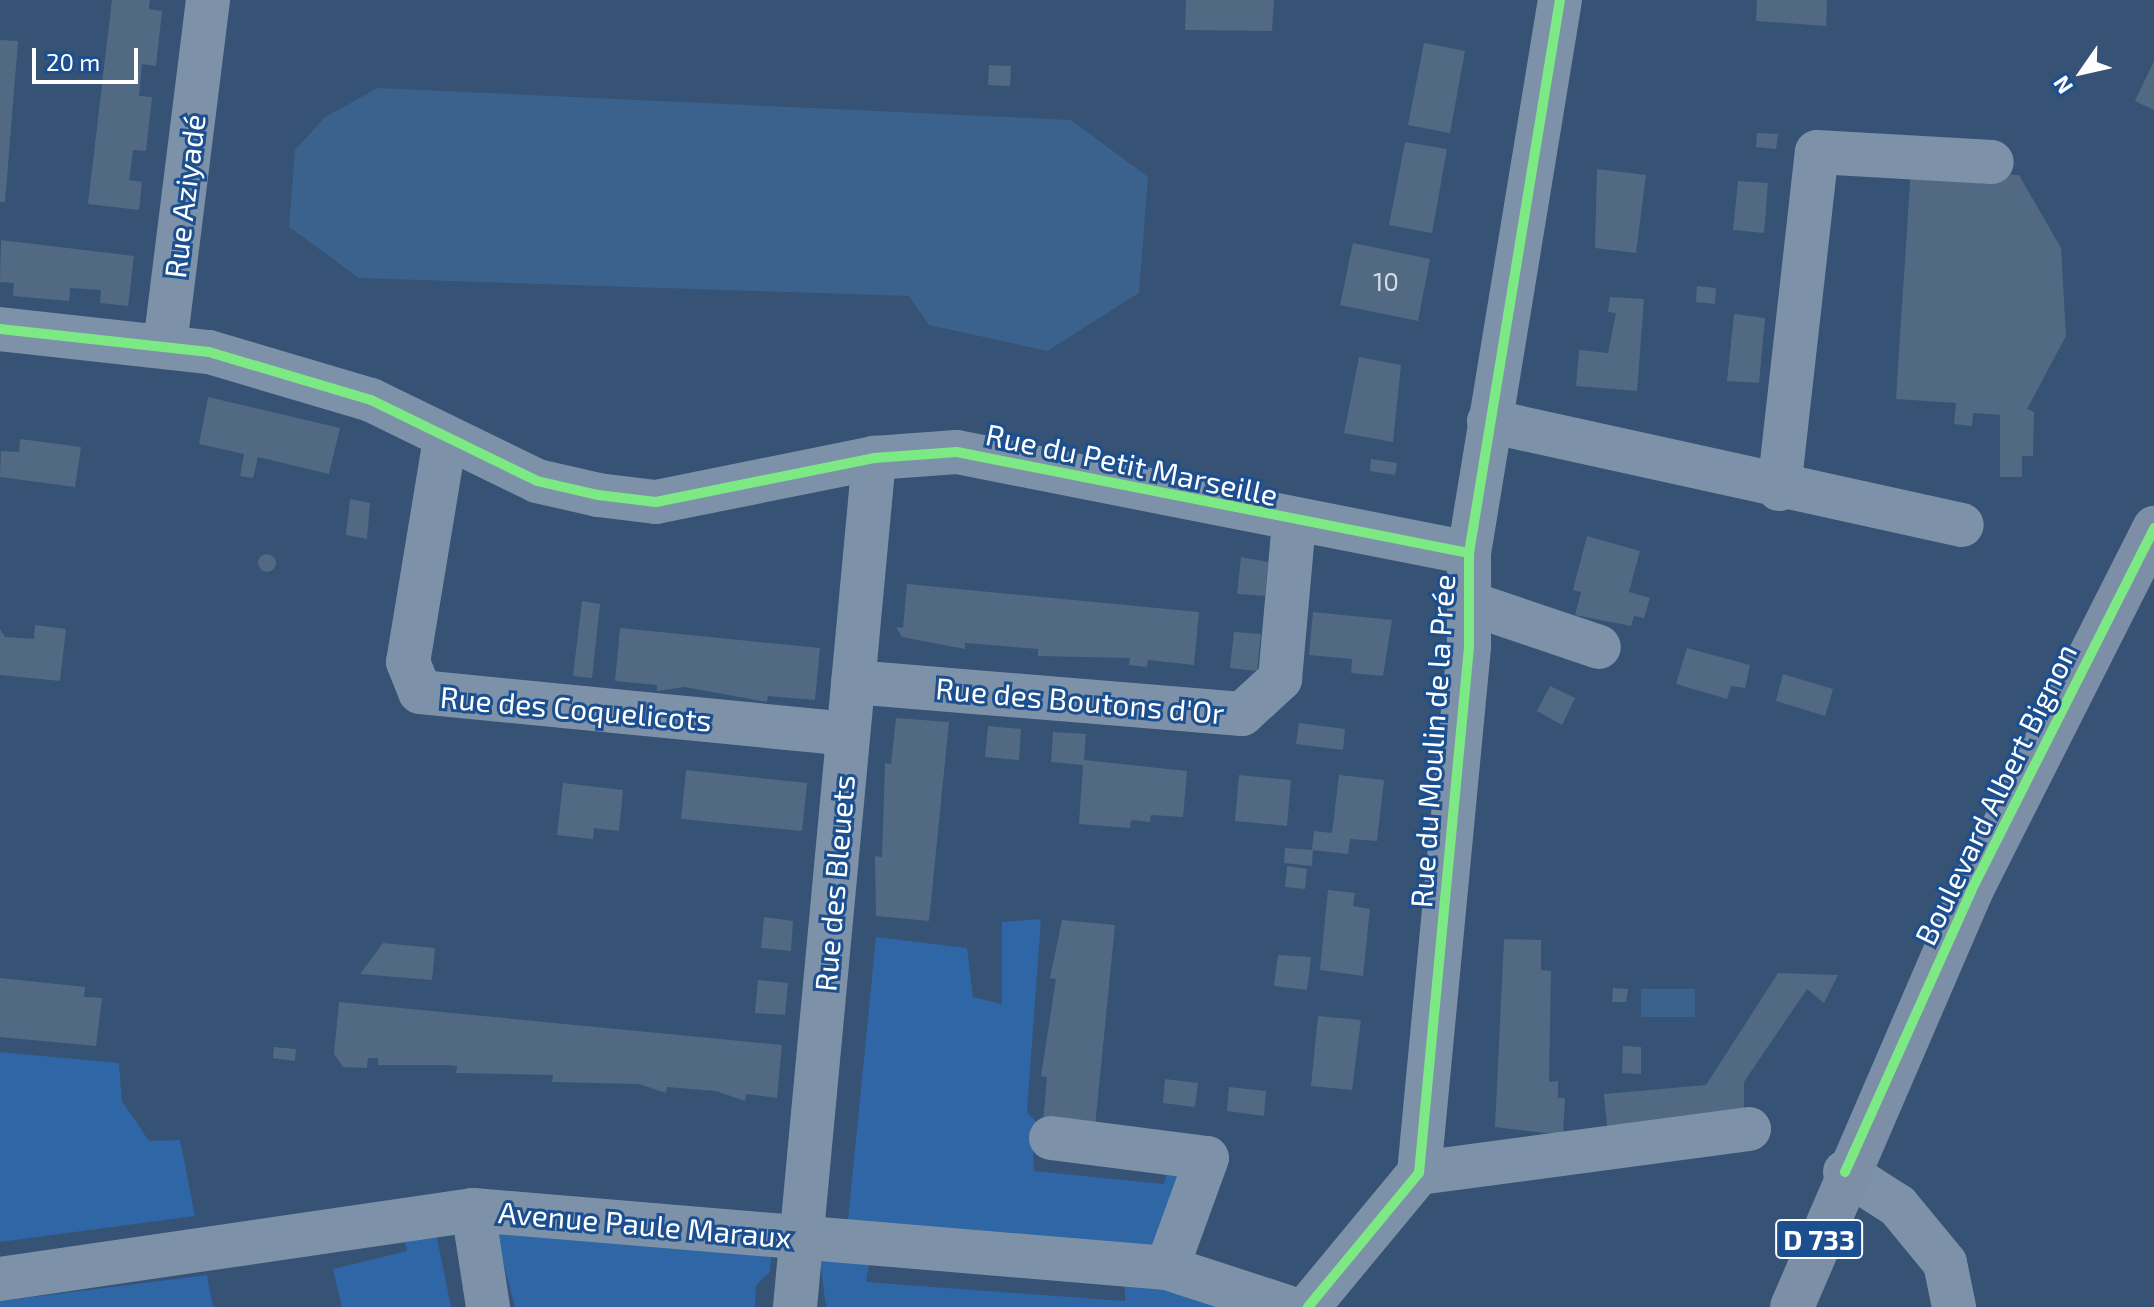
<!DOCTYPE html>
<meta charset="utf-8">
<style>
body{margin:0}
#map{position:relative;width:2154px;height:1307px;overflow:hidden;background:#365274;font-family:"Exo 2",sans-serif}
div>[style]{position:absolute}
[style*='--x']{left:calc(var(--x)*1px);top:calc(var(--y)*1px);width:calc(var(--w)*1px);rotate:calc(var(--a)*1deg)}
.green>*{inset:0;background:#2f66a5}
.water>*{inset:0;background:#3b618d}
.building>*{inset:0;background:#526984}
.round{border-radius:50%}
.minor>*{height:44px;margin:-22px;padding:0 22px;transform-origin:22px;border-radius:22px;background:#7d92a8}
.major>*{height:44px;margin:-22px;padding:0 22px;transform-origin:22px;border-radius:22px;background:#7d8ea7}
.cycleway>*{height:10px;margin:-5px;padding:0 5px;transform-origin:5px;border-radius:5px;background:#7ce984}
span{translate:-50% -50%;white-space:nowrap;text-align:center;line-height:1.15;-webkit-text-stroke:6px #1b4f8f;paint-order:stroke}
.number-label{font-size:26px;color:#d4dae0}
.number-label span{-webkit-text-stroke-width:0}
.shield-label span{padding:2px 6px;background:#1b4f8f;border:2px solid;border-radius:6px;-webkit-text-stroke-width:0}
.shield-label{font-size:28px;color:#fff;font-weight:700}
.street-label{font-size:30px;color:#fff}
.north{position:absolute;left:2042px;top:32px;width:80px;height:80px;-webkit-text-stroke:6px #1b4f8f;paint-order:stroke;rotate:236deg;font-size:22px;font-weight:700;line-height:32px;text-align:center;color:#fff}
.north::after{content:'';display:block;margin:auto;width:28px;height:36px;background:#fff;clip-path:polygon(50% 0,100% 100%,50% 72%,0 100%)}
.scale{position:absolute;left:32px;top:48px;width:106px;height:36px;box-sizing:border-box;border:4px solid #fff;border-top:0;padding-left:10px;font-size:24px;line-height:28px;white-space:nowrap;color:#fff;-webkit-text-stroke:6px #1b4f8f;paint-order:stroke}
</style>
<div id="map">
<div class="green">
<div style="clip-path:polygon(1041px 919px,1027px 1112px,1051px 1138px,1033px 1149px,1034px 1171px,1164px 1184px,1172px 1154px,1182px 1171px,1152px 1251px,848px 1221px,876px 937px,967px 948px,973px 997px,1002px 1004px,1002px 922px)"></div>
<div style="clip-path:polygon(0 1052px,119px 1063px,122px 1101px,149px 1141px,180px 1140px,195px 1216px,0 1242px)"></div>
<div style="clip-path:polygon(544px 1216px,773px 1234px,770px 1272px,756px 1285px,755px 1307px,515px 1307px,496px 1235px)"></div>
<div style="clip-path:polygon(437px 1238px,451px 1307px,342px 1307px,333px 1269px,407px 1251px,404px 1240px)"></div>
<div style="clip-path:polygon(817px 1238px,873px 1242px,866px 1282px,1125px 1301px,1125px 1265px,1266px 1307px,826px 1307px)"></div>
<div style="clip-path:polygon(207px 1275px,213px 1307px,0 1307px,0 1301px)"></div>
</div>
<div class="water">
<div style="clip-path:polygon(378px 88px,1071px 120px,1148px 177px,1139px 293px,1047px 351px,929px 325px,909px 296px,359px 278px,289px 227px,295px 150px,325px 117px)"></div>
<div style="clip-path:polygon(1641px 989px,1695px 989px,1695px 1017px,1641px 1017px)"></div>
</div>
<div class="building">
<div style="clip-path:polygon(112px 0,150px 0,149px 9px,162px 11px,156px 66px,142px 64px,139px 96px,152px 97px,146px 151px,133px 150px,129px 180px,142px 182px,139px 210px,88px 204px)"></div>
<div style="clip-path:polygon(1186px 0,1274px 0,1272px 31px,1185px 30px)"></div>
<div style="clip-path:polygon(1757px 0,1827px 0,1826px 26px,1756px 21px)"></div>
<div style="clip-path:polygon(0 40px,18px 41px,5px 202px,0 202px)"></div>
<div style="clip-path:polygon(1424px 43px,1465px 51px,1450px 133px,1408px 125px)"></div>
<div style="clip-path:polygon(2154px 61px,2154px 110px,2135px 101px)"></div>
<div style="clip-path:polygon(989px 65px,1011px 66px,1010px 86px,988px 85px)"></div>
<div style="clip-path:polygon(1757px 133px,1778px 134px,1776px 149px,1756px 147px)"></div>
<div style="clip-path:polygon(1405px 142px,1447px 149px,1432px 233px,1389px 225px)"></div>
<div style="clip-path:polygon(1911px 167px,1984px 184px,1984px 173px,2019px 175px,2061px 248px,2066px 336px,2027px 409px,2034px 412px,2033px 456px,2022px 456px,2022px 477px,2000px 477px,2000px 415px,1973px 413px,1972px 426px,1954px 424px,1956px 403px,1896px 399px)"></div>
<div style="clip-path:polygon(1597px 169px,1646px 175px,1636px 253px,1595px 248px)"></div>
<div style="clip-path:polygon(1738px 181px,1768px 183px,1764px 233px,1733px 230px)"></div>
<div style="clip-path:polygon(1px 240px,134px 256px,128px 306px,100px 303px,101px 290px,70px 288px,69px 301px,13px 296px,14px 283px,0 282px)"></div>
<div style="clip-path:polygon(1353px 243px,1430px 259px,1418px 321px,1340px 305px)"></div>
<div style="clip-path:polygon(1697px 286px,1716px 288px,1715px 304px,1696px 302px)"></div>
<div style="clip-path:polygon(1610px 297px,1644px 299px,1637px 391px,1576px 386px,1579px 350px,1608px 353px,1616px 313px,1608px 312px)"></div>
<div style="clip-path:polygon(1734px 314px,1765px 318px,1759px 383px,1727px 381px)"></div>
<div style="clip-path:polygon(1359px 357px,1401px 365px,1393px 442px,1344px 433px)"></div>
<div style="clip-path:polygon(208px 397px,340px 428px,329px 474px,258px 457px,253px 478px,240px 476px,244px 454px,199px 444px)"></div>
<div style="clip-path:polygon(20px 439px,81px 447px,75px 487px,0 477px,1px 451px,19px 452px)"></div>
<div style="clip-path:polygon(1371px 459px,1397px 463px,1395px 475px,1370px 471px)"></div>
<div style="clip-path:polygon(350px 499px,370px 503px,367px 539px,346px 535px)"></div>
<div style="clip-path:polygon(1587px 536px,1640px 551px,1629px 592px,1650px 598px,1644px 618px,1634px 616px,1631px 626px,1575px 615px,1581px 592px,1573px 590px)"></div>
<div class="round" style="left:258px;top:554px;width:18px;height:18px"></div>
<div style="clip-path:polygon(1241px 557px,1268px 562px,1265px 596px,1237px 594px)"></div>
<div style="clip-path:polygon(907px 584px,1199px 612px,1194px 665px,1148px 660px,1147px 667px,1129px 665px,1130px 658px,1038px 656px,1038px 649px,965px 643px,965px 649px,902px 637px,896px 627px,903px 628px)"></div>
<div style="clip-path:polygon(582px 601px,600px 604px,592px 678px,573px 676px)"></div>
<div style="clip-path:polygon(1313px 612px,1392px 620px,1383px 676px,1351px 673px,1352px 659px,1309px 655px)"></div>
<div style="clip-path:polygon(35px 625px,66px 629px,60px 681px,0 675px,0 629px,5px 637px,34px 639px)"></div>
<div style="clip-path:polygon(620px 628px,820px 648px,815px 700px,768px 696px,767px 702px,685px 687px,657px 691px,657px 685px,615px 681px)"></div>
<div style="clip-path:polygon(1234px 632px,1261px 634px,1257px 671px,1230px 668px)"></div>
<div style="clip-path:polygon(1687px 648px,1750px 665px,1745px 688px,1731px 686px,1727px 699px,1676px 684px)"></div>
<div style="clip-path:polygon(1783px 674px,1833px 689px,1825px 716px,1776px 701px)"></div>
<div style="clip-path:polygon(1550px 686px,1575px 698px,1562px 725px,1537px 711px)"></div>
<div style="clip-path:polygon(896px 718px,949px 722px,929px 921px,876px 916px,875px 856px,882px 857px,885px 763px,891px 764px)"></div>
<div style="clip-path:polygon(1299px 723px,1345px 729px,1343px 750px,1296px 744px)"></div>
<div style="clip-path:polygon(988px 726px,1021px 729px,1019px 760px,985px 757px)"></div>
<div style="clip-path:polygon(1053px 732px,1086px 734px,1084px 760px,1187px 771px,1183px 817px,1151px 815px,1150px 822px,1131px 820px,1130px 828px,1079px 824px,1083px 765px,1051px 762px)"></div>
<div style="clip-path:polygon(686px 770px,807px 783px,802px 831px,681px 819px)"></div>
<div style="clip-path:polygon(1239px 775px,1291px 780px,1287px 826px,1235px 821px)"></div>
<div style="clip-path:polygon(1339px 775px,1384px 780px,1377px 841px,1350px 839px,1348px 854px,1312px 850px,1314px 831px,1332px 833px)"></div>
<div style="clip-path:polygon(563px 783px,623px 790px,619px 831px,594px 828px,593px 839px,557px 835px)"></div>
<div style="clip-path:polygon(1285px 848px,1313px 850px,1312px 866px,1284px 863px)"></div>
<div style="clip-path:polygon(1287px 866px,1307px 869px,1305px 889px,1285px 887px)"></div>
<div style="clip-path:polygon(1328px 890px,1355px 893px,1353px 906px,1370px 909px,1363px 976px,1320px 970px)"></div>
<div style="clip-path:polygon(764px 917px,793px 921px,791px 951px,761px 948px)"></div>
<div style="clip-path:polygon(1062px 920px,1115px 925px,1095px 1127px,1043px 1122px,1047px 1077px,1041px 1076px,1056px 979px,1050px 978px)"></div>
<div style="clip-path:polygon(1504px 939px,1541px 940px,1541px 970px,1551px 971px,1549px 1082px,1558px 1081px,1558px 1098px,1565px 1098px,1563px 1135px,1495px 1127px)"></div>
<div style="clip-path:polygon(383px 943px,435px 948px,432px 980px,360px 974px)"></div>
<div style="clip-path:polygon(1278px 955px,1311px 957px,1307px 990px,1274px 986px)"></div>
<div style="clip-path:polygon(1778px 973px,1838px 975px,1824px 1003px,1807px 989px,1744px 1082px,1744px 1114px,1607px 1127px,1604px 1094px,1706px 1085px)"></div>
<div style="clip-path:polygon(0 978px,85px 987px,84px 997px,102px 998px,96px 1046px,0 1037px)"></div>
<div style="clip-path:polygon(758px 980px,788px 983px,785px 1015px,755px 1013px)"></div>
<div style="clip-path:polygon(1613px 988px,1628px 989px,1626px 1002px,1612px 1002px)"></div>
<div style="clip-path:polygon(339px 1002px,782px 1045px,777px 1098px,746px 1094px,745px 1101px,716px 1091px,667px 1087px,666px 1093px,639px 1084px,552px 1082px,553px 1075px,456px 1073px,457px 1066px,446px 1065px,378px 1065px,378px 1058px,368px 1058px,367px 1068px,343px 1067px,334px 1054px)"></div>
<div style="clip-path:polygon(1318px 1016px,1361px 1020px,1352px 1090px,1311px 1086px)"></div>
<div style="clip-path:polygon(1623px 1046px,1641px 1047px,1641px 1074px,1622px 1073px)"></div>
<div style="clip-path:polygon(274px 1047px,296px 1049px,295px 1061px,273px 1058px)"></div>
<div style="clip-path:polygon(1165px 1079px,1198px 1083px,1195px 1107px,1163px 1103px)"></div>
<div style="clip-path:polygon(1229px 1087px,1266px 1091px,1264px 1116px,1227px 1111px)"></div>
</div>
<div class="minor">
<div style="--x:0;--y:329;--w:210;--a:6.3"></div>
<div style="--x:209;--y:352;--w:169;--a:16.5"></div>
<div style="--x:371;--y:400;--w:185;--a:26"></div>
<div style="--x:537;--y:481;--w:63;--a:12.9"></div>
<div style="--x:598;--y:495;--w:58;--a:6.9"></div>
<div style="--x:656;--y:502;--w:222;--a:-11.4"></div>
<div style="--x:874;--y:458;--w:83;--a:-4.1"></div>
<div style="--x:957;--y:452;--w:522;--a:11.16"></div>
<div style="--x:165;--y:345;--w:348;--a:-82.9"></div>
<div style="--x:1489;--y:421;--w:484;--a:12.4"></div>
<div style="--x:445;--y:439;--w:226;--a:99.4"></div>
<div style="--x:408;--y:662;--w:32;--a:68"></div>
<div style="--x:420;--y:692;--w:430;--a:5.6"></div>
<div style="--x:1779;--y:489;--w:339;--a:-83.6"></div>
<div style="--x:1817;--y:152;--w:175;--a:3.3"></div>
<div style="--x:1469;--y:603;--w:137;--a:18.7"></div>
<div style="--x:853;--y:682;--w:390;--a:4.7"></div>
<div style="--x:1242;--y:714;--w:52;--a:-42.6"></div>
<div style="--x:1280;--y:679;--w:158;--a:-84.9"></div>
<div style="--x:1051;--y:1138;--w:157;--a:7.3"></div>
<div style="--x:1207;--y:1158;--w:117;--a:110"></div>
<div style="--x:1845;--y:1172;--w:63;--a:32.7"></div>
<div style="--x:1898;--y:1206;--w:74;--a:50.5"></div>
<div style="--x:1945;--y:1263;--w:45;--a:78.4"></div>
<div style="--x:1419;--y:1173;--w:333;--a:-7.6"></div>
<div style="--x:473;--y:1210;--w:98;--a:81.2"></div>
<div style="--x:0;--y:1279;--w:478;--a:-8.3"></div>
<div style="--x:473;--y:1210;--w:696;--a:4.78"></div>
<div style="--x:1167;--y:1268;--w:126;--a:18"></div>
<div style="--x:795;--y:1307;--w:853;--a:-84.68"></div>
<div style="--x:1308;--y:1307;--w:174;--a:-50.4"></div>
<div style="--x:1419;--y:1173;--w:528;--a:-84.57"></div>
<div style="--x:1469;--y:647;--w:94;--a:-90"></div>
<div style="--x:1469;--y:553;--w:560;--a:-80.66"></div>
</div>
<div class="major">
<div style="--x:1792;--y:1307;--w:453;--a:-66.7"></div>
<div style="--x:1971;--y:891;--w:407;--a:-63.2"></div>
</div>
<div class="cycleway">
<div style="--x:0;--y:329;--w:210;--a:6.3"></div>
<div style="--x:209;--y:352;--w:169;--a:16.5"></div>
<div style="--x:371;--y:400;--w:185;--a:26"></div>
<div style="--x:537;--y:481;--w:63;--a:12.9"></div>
<div style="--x:598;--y:495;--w:58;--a:6.9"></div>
<div style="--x:656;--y:502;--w:222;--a:-11.4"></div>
<div style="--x:874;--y:458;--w:83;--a:-4.1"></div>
<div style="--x:957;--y:452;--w:522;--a:11.16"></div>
<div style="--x:1845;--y:1172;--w:308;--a:-65.8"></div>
<div style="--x:1971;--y:891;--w:407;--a:-63.2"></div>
<div style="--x:1308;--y:1307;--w:174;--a:-50.4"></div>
<div style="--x:1419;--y:1173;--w:528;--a:-84.57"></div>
<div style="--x:1469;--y:647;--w:94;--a:-90"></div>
<div style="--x:1469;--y:553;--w:560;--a:-80.66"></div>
</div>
<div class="number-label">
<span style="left:1386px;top:281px">10</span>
</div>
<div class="shield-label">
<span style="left:1819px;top:1239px">D 733</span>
</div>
<div class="street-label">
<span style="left:184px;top:196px;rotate:-83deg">Rue Aziyadé</span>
<span style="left:1132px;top:464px;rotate:12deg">Rue du Petit Marseille</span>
<span style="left:1080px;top:700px;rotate:5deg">Rue des Boutons d'Or</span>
<span style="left:576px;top:708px;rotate:5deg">Rue des Coquelicots</span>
<span style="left:1432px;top:741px;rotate:-86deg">Rue du Moulin de la Prée</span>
<span style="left:1995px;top:794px;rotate:-64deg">Boulevard Albert Bignon</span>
<span style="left:834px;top:883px;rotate:-85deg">Rue des Bleuets</span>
<span style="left:645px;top:1224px;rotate:5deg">Avenue Paule Maraux</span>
</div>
<div class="north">N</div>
<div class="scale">20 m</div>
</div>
